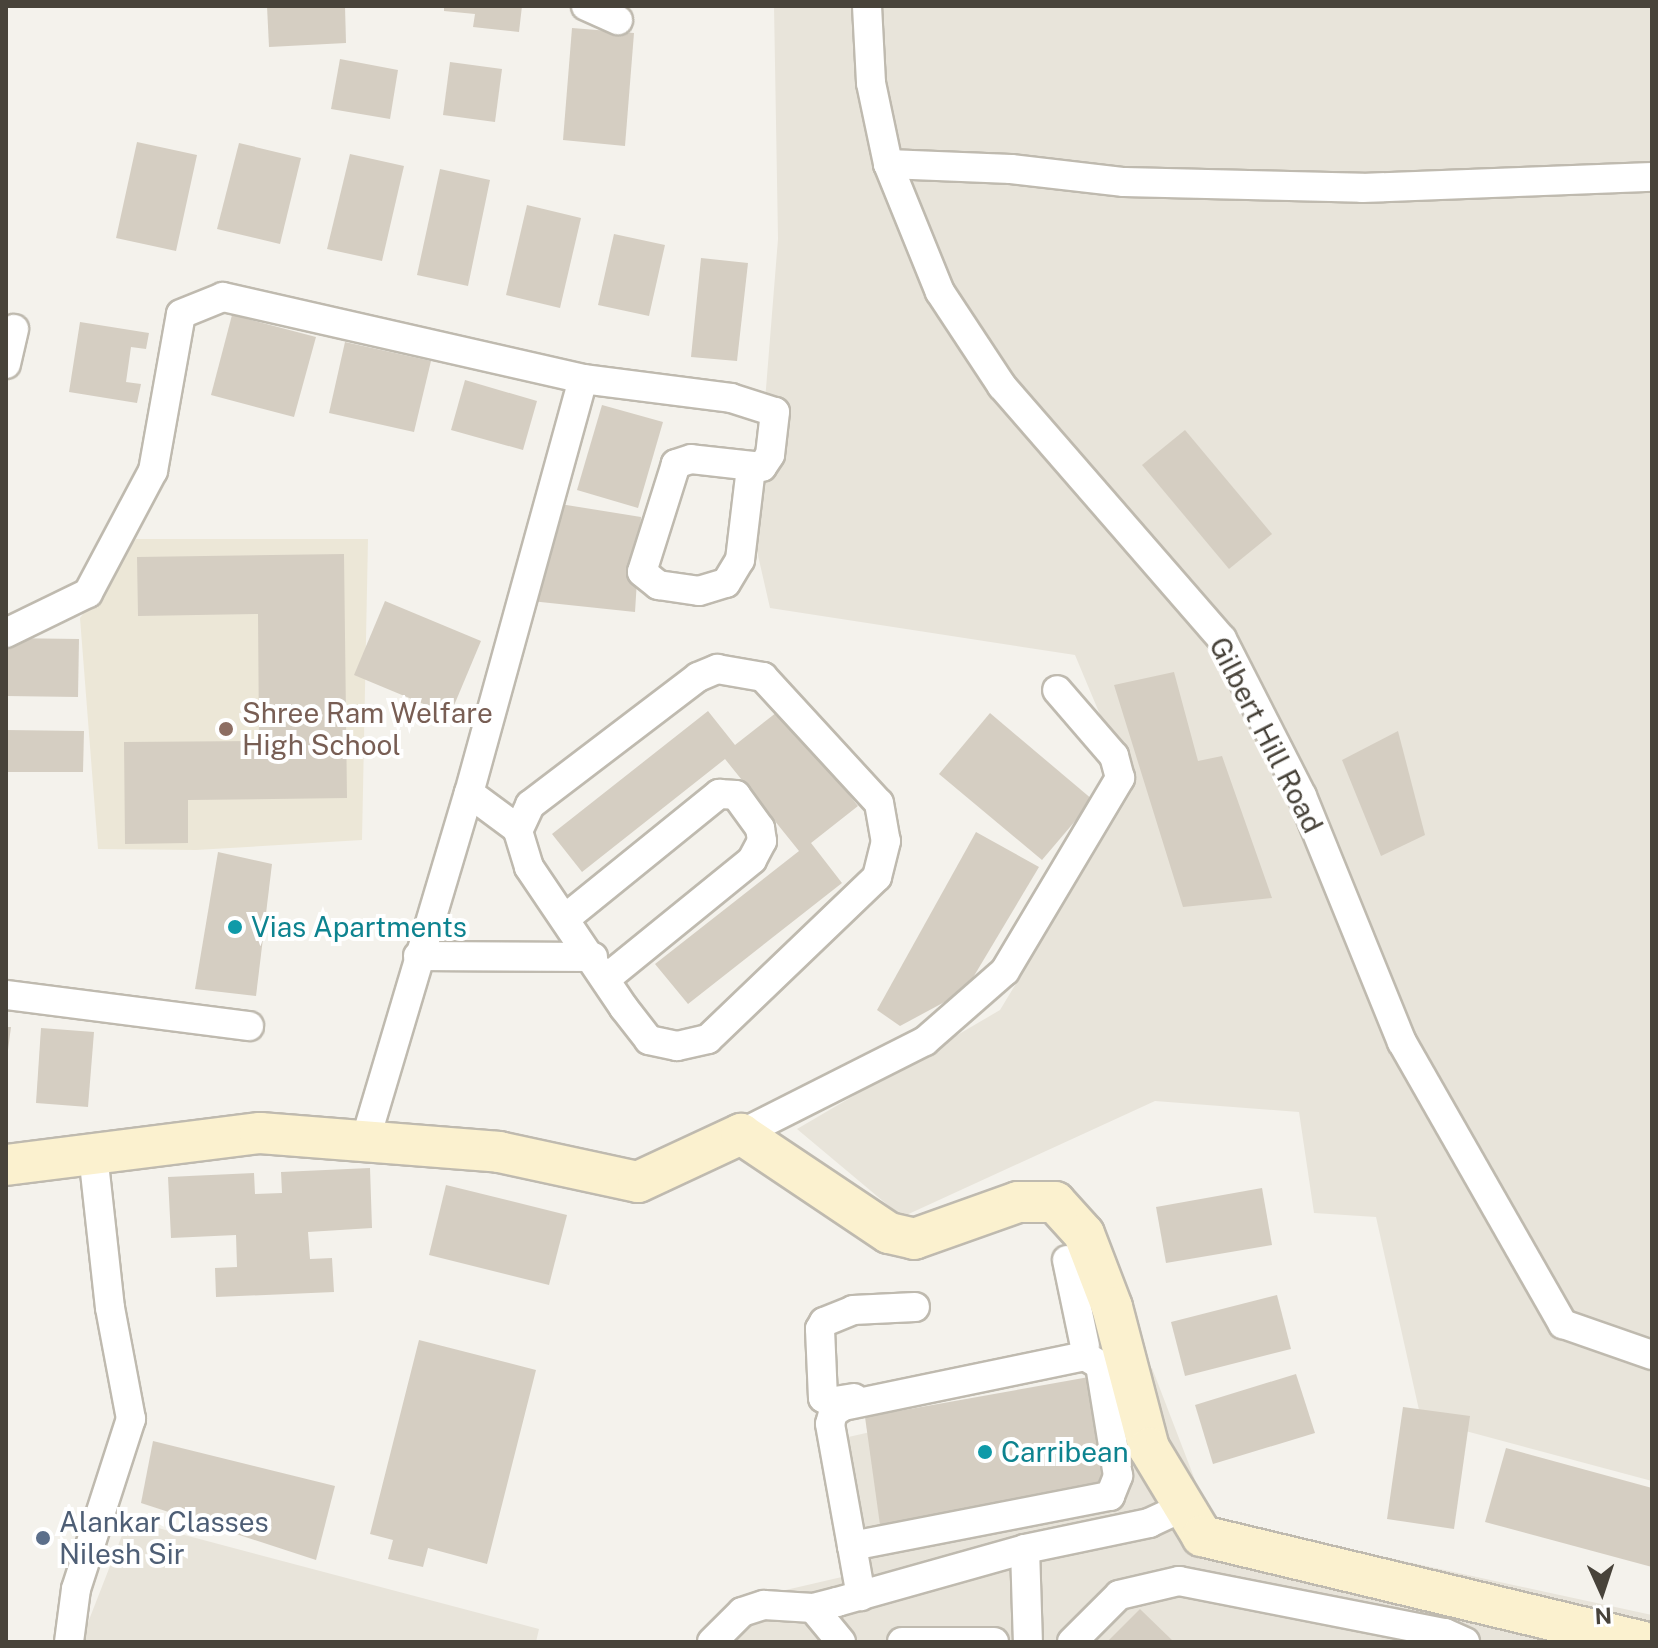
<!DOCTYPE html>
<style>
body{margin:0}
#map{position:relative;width:1658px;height:1648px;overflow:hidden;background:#f4f2ec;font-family:"Public Sans",sans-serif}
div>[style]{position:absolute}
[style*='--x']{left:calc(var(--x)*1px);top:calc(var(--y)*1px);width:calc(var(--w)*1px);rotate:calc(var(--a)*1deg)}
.residential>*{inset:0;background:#e8e4da}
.education>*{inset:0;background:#ece7d7}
.building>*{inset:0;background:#d5cec2}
.roads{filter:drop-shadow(2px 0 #bfbaaf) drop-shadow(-2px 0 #bfbaaf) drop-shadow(0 2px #bfbaaf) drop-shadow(0 -2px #bfbaaf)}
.street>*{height:28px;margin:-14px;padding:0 14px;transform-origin:14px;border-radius:14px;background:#fff}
.secondary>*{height:40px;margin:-20px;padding:0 20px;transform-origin:20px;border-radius:20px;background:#fbf1cf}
.dots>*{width:22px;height:22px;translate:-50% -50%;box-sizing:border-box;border:4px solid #fff;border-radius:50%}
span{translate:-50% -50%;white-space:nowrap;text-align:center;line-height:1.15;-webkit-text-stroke:8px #fff;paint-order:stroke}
.education-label{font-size:28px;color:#785e54}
.left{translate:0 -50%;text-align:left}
.street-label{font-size:28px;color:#48433a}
.culture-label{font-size:28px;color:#0d838f}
.service-label{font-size:28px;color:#4e5e75}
.frame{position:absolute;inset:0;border:8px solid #48433a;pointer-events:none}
.north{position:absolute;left:1562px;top:1552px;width:80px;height:80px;-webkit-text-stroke:6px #fff;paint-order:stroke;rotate:177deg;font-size:22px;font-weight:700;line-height:32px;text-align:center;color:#48433a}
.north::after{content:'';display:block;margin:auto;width:28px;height:36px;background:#48433a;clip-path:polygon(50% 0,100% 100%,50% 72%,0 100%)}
</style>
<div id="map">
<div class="residential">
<div style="clip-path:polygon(774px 6px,1652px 6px,1652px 1481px,1421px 1419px,1376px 1217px,1314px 1213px,1299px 1112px,1155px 1101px,902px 1217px,797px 1129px,1000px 1010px,1132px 791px,1075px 655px,770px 608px,754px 538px,778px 239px)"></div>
<div style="clip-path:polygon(1152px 1368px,1210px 1519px,1652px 1615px,1652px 1642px,703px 1642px,730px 1603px,872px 1570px,844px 1438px)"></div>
<div style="clip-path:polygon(128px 1520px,539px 1629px,536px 1642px,63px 1642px,87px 1625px)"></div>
</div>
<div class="education">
<div style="clip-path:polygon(136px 539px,368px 539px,362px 840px,196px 850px,98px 849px,80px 618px)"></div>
</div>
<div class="building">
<div style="clip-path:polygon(267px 6px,345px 6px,346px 43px,269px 47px)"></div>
<div style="clip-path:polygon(444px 6px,522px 6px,519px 32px,473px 27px,475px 14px,444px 11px)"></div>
<div style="clip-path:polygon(572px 28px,634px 33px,625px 146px,563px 140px)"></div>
<div style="clip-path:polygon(340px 59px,398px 70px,390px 119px,331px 109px)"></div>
<div style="clip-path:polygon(450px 62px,502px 69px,495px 122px,443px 115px)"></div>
<div style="clip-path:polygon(137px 142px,197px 155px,176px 251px,116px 238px)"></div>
<div style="clip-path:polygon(239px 143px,301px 158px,280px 244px,217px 229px)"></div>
<div style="clip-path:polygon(350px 154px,404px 166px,382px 261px,327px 249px)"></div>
<div style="clip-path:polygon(440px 169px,490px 180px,468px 286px,417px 275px)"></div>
<div style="clip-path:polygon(527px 205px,581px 218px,560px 308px,506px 295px)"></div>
<div style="clip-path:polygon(614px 234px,665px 245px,649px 316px,598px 305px)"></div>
<div style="clip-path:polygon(701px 258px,748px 263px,737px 361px,691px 357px)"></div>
<div style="clip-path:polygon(232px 315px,316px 337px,294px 417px,211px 395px)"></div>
<div style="clip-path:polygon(80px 322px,149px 333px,146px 349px,131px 347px,126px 382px,141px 384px,137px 403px,69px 392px)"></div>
<div style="clip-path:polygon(345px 342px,431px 361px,414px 432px,329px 413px)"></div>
<div style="clip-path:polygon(465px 380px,537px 401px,523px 450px,451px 430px)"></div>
<div style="clip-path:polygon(602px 405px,663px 422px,638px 508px,577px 490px)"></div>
<div style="clip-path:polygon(1185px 430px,1272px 534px,1229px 569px,1142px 465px)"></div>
<div style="clip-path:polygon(554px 503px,641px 517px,635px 612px,531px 601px)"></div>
<div style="clip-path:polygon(344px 554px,347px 798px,188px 800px,188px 843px,125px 844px,124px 742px,259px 741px,258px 614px,138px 616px,137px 557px)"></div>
<div style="clip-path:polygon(385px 601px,481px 641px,450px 715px,354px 675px)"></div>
<div style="clip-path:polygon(6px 638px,79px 639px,78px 697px,6px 696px)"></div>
<div style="clip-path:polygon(1174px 672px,1198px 761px,1222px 756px,1272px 898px,1183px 907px,1114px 685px)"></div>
<div style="clip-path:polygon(781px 709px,858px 806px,811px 843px,842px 883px,688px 1004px,655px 964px,799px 851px,725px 759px,582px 872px,552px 834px,708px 711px,735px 745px)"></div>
<div style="clip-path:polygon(990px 713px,1093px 800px,1042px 860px,939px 774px)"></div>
<div style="clip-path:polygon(6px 730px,84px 731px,83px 772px,6px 772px)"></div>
<div style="clip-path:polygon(1398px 731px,1425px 835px,1381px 856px,1342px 760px)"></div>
<div style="clip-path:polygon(976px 832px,1039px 867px,965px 991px,900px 1026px,877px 1010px)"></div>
<div style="clip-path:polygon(218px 852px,272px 864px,256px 996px,195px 989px)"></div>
<div style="clip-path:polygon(6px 1027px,11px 1027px,8px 1050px,6px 1050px)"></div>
<div style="clip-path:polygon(41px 1028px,94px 1032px,88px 1107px,36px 1103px)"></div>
<div style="clip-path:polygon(370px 1168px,372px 1228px,308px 1232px,310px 1259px,332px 1258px,334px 1292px,216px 1297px,215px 1268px,237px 1267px,236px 1235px,171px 1238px,168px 1177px,254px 1173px,255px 1194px,282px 1193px,281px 1172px)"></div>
<div style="clip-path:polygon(446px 1185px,567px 1215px,549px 1285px,429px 1255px)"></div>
<div style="clip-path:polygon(1262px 1188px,1272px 1245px,1166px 1263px,1156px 1207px)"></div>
<div style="clip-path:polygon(1277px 1295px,1291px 1349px,1185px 1376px,1171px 1322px)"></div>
<div style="clip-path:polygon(419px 1340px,536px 1370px,487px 1564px,428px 1548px,423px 1567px,388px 1559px,393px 1540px,370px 1534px)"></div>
<div style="clip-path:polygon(1296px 1374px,1315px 1433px,1213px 1464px,1195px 1405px)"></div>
<div style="clip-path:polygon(1089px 1377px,1104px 1488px,880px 1525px,865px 1417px)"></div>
<div style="clip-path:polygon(1403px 1407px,1470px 1416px,1454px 1529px,1387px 1519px)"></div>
<div style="clip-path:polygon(153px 1441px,335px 1486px,316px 1560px,141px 1503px)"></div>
<div style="clip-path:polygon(1506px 1448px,1652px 1488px,1652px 1567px,1485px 1522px)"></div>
<div style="clip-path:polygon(1140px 1609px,1174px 1642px,1107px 1642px)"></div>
</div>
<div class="roads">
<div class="street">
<div style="--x:586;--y:6;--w:35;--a:24"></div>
<div style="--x:867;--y:6;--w:77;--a:87"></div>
<div style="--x:871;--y:83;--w:83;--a:78.1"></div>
<div style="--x:888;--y:164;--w:138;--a:67.9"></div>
<div style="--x:940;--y:292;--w:113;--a:56.6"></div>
<div style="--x:1002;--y:386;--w:335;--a:49"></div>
<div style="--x:1222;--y:639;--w:176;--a:63"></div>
<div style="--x:1302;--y:796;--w:266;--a:67.9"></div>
<div style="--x:1402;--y:1042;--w:325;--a:60.3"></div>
<div style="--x:1563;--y:1324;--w:94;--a:19.2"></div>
<div style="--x:888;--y:164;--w:123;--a:2.3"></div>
<div style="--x:1011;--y:169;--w:114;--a:6.6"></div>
<div style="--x:1124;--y:182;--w:238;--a:1.4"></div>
<div style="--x:1362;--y:188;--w:290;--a:-2.2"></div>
<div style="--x:6;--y:364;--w:36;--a:-77"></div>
<div style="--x:6;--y:633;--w:91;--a:-26"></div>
<div style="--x:88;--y:593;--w:138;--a:-62"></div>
<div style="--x:153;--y:471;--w:159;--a:-79.9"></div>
<div style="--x:181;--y:314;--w:45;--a:-22"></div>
<div style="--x:223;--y:297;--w:369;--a:12.8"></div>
<div style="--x:583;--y:379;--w:149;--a:7.3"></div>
<div style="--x:731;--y:398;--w:46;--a:17.7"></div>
<div style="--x:775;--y:412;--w:43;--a:96.6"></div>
<div style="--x:770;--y:455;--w:14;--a:124"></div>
<div style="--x:762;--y:467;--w:71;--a:-173.6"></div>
<div style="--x:691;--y:459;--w:16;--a:162"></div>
<div style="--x:676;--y:464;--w:113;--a:107.5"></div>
<div style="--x:642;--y:572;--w:21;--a:39"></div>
<div style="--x:658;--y:585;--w:41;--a:8.3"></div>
<div style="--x:699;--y:591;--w:28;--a:-17"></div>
<div style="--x:726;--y:583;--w:27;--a:-59"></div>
<div style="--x:740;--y:560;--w:93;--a:-83.2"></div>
<div style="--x:717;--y:669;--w:47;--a:9.9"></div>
<div style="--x:763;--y:677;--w:171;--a:47.4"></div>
<div style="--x:879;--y:803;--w:39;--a:80"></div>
<div style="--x:886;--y:841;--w:37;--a:104"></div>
<div style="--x:877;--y:877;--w:234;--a:136.2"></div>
<div style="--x:708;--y:1039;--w:32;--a:167"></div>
<div style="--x:677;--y:1046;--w:29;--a:-168"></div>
<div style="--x:649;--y:1040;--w:41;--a:-128"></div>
<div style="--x:624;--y:1008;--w:170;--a:-124"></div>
<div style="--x:529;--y:867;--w:38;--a:-107"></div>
<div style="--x:518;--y:831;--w:29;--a:-65"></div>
<div style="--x:530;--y:805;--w:211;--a:-37.3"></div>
<div style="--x:698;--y:677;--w:21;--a:-23"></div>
<div style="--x:469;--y:793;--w:62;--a:36.5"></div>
<div style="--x:567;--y:917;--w:196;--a:-39"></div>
<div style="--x:719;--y:794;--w:17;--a:3"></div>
<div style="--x:736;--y:795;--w:41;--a:54"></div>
<div style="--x:760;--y:828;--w:13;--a:81"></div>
<div style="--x:762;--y:841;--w:21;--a:118"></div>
<div style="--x:752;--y:860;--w:187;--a:140.9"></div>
<div style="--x:418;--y:956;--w:175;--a:0.3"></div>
<div style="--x:6;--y:995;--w:245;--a:7.3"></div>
<div style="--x:741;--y:1134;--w:206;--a:-26.8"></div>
<div style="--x:925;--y:1041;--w:106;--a:-41.2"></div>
<div style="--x:1005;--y:971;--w:225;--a:-59.2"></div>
<div style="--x:1120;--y:778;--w:23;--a:-105"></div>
<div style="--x:1114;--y:756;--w:87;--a:-130.8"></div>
<div style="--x:365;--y:1141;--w:363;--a:-73.4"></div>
<div style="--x:469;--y:793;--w:429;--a:-74.6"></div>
<div style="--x:1067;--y:1260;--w:88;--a:78.2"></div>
<div style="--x:854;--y:1398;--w:24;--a:171"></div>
<div style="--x:830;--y:1402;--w:8;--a:-150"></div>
<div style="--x:823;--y:1398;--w:69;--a:-92.5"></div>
<div style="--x:820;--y:1329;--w:8;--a:-60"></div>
<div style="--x:824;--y:1322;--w:31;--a:-22"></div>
<div style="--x:853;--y:1310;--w:62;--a:-2.8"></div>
<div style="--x:852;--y:1546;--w:263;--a:-11"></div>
<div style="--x:1110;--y:1496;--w:22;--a:-68"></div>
<div style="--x:1118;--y:1476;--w:112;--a:-99.2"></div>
<div style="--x:1100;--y:1365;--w:17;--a:-149"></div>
<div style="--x:1085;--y:1356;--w:247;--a:168.3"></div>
<div style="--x:843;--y:1406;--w:12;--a:145"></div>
<div style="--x:833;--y:1413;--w:11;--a:105"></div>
<div style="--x:830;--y:1424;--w:124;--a:79.8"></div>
<div style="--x:852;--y:1546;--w:51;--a:79.8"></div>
<div style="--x:1025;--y:1549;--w:93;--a:88.2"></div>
<div style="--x:813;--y:1608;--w:44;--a:50.5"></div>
<div style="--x:69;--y:1642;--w:53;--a:-82.5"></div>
<div style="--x:76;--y:1589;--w:179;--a:-72.1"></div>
<div style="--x:131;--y:1419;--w:113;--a:-100.7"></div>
<div style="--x:110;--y:1308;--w:156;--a:-96.3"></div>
<div style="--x:712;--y:1642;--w:42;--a:-45"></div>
<div style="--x:742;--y:1612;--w:23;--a:-18"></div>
<div style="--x:764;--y:1605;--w:49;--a:3.5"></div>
<div style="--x:813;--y:1608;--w:25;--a:-14"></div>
<div style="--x:837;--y:1602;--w:195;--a:-15.7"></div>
<div style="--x:1025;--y:1549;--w:127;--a:-11.8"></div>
<div style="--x:1149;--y:1523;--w:40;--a:-25"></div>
<div style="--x:902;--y:1642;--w:92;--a:0"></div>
<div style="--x:1072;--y:1642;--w:66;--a:-45"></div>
<div style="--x:1119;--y:1595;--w:62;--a:-13.1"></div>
<div style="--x:1179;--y:1581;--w:271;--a:11.1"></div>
<div style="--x:1445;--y:1633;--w:22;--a:24"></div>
</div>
<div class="secondary">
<div style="--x:6;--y:1165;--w:256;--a:-7.2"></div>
<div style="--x:260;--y:1133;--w:240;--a:4.5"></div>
<div style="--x:499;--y:1152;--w:142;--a:12.2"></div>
<div style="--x:638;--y:1182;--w:114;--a:-25"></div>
<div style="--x:741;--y:1134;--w:178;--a:33.8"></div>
<div style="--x:889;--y:1233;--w:26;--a:13"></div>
<div style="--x:914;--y:1239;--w:110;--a:-19.6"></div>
<div style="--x:1018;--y:1202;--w:37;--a:0"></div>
<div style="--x:1055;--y:1202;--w:43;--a:47.8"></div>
<div style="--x:1084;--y:1234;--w:78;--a:69"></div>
<div style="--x:1112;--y:1307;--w:146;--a:75.3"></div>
<div style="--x:1149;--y:1448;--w:103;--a:58.9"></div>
<div style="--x:1202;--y:1536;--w:454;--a:13.5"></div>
</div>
</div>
<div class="dots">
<div style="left:226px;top:729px;background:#8d6e63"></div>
<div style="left:235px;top:927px;background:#0f9aa8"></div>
<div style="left:985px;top:1452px;background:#0f9aa8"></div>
<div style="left:43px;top:1538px;background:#5c6f8a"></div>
</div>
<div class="education-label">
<span class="left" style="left:242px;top:729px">Shree Ram Welfare<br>High School</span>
</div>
<div class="street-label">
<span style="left:1266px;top:735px;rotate:63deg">Gilbert Hill Road</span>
</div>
<div class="culture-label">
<span class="left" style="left:251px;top:927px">Vias Apartments</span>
<span class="left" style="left:1001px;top:1452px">Carribean</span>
</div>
<div class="service-label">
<span class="left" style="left:59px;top:1538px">Alankar Classes<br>Nilesh Sir</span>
</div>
<div class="frame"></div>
<div class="north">N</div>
</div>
